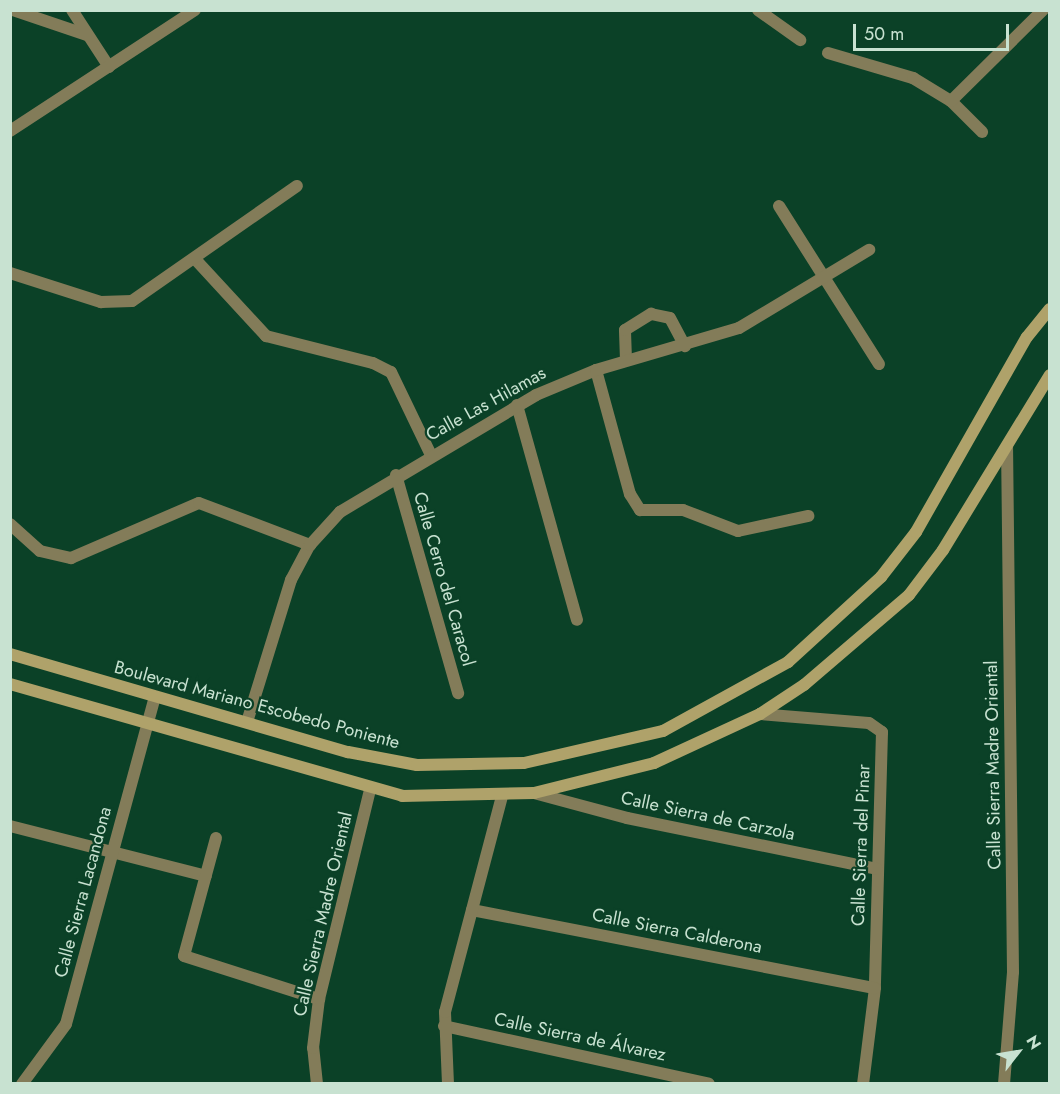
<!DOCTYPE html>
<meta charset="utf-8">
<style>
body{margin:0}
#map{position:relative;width:1060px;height:1094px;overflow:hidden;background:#0b4127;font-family:Jost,sans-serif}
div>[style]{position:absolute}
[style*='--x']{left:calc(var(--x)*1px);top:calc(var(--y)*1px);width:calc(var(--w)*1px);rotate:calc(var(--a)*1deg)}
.street>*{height:12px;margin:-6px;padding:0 6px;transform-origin:6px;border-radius:6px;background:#837c59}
.secondary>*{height:12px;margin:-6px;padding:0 6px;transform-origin:6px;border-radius:6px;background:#afa26a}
span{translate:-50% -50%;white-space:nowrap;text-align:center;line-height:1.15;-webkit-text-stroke:4.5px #0b4127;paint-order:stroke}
.street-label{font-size:18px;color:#c8e2d1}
.frame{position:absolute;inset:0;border:12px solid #c8e2d1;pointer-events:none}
.north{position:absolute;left:988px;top:1022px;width:60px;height:60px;-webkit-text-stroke:4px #0b4127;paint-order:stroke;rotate:59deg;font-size:16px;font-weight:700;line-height:24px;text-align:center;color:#c8e2d1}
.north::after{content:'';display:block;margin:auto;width:21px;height:27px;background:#c8e2d1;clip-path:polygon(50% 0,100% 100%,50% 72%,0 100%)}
.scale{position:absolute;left:853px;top:24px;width:156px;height:27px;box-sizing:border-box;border:3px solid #c8e2d1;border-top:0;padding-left:8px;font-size:18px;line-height:21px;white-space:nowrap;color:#c8e2d1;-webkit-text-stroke:4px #0b4127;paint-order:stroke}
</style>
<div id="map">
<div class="street">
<div style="--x:13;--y:10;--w:78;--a:18.7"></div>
<div style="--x:72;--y:10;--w:68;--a:57"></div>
<div style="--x:758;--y:10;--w:52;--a:35.5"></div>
<div style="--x:828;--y:53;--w:89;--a:16.4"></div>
<div style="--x:913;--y:78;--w:44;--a:31.2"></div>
<div style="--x:951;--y:101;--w:44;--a:45"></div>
<div style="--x:951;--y:101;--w:129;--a:-44.7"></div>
<div style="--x:10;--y:131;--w:221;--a:-33.2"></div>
<div style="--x:779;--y:206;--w:187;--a:57.7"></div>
<div style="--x:195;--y:259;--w:105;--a:47.3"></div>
<div style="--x:266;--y:336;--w:110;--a:14.2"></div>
<div style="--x:373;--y:363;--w:20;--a:27"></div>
<div style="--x:391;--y:372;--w:92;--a:64.3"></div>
<div style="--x:10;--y:273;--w:96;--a:17.7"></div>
<div style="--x:101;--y:302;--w:31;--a:-2"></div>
<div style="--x:132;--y:301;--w:201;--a:-34.9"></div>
<div style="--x:626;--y:360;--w:30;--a:-92"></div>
<div style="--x:625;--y:330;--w:31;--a:-32"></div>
<div style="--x:651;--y:314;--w:19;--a:12"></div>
<div style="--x:670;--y:318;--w:32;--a:62"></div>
<div style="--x:596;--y:370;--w:129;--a:74.7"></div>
<div style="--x:630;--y:494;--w:19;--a:58"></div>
<div style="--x:640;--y:510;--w:43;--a:0"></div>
<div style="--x:683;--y:510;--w:59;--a:20.9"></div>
<div style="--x:738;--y:531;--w:72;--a:-12.1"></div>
<div style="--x:517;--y:405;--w:223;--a:74.4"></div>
<div style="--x:396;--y:475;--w:227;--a:74.1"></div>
<div style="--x:10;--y:524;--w:40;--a:42"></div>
<div style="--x:40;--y:551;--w:32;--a:13"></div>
<div style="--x:71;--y:558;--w:139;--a:-23.3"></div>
<div style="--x:199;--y:503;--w:119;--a:20.7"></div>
<div style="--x:760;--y:714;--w:109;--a:4.7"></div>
<div style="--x:869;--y:723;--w:16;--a:35"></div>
<div style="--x:882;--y:732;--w:256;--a:91.6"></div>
<div style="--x:875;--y:988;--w:97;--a:97.1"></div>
<div style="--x:247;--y:722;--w:149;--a:-72.8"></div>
<div style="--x:291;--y:580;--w:40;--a:-62"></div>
<div style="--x:310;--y:545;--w:45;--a:-47.7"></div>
<div style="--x:340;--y:512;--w:228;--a:-30.8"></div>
<div style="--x:536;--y:395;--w:65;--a:-22.6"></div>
<div style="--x:596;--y:370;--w:149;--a:-16.4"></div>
<div style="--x:739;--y:328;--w:152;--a:-31"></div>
<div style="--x:534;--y:793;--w:96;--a:15"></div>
<div style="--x:627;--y:818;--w:255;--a:11.5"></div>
<div style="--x:10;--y:826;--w:202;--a:14.3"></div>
<div style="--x:216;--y:838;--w:122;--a:105.2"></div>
<div style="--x:184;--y:956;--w:142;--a:17.7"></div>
<div style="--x:472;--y:910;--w:410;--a:11"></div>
<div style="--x:444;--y:1026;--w:271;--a:12.3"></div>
<div style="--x:22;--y:1084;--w:74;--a:-53.7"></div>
<div style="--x:66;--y:1024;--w:339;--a:-74.8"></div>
<div style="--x:317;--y:1084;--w:36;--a:-96"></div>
<div style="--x:313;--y:1048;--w:49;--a:-83"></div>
<div style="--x:319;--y:999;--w:216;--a:-76.3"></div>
<div style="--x:448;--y:1084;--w:72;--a:-92.4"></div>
<div style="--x:445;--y:1012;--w:223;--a:-75.2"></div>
<div style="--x:1004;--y:1084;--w:112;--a:-85.4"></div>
<div style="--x:1013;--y:972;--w:526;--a:-90.65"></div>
</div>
<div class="secondary">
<div style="--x:10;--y:654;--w:352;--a:16.2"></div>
<div style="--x:348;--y:752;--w:70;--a:10.7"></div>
<div style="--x:417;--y:765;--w:107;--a:-1.1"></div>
<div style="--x:524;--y:763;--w:143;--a:-13"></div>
<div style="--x:663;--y:731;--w:143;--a:-28.9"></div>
<div style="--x:788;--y:662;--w:126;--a:-42.4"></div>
<div style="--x:881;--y:577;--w:57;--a:-52.1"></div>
<div style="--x:916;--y:532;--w:224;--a:-60.4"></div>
<div style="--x:1027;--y:337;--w:36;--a:-51"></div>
<div style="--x:10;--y:684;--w:408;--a:15.9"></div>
<div style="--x:402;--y:796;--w:132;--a:-1.3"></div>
<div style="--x:534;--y:793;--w:124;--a:-14"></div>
<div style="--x:654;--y:763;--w:117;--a:-24.8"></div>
<div style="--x:760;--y:714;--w:53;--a:-33.4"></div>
<div style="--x:804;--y:685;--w:138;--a:-40.6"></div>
<div style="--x:909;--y:595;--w:56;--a:-52.9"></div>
<div style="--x:943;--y:550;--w:205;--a:-58.6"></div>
</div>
<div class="street-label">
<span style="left:486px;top:404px;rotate:-29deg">Calle Las Hilamas</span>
<span style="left:444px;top:579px;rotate:74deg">Calle Cerro del Caracol</span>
<span style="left:257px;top:705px;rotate:15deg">Boulevard Mariano Escobedo Poniente</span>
<span style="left:993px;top:765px;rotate:-91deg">Calle Sierra Madre Oriental</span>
<span style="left:708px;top:816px;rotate:12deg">Calle Sierra de Carzola</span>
<span style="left:861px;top:845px;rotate:-88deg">Calle Sierra del Pinar</span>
<span style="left:83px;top:892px;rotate:-75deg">Calle Sierra Lacandona</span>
<span style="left:323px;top:914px;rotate:-77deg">Calle Sierra Madre Oriental</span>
<span style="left:677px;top:931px;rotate:11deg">Calle Sierra Calderona</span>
<span style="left:580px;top:1037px;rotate:12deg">Calle Sierra de Álvarez</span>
</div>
<div class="frame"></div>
<div class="north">N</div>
<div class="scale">50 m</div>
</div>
